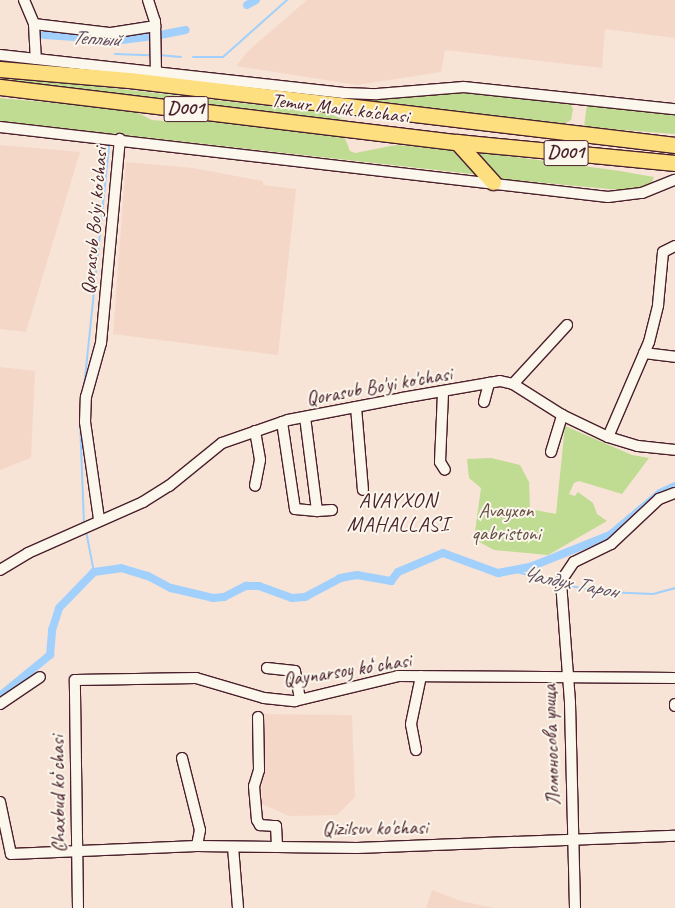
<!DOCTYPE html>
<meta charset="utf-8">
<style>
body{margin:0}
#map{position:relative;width:675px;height:908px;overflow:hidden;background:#f7e4d6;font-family:Caveat,sans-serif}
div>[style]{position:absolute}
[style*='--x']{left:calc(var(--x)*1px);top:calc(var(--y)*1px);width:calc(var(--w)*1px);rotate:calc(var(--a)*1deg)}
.built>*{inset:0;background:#f5d7c7}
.green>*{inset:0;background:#c0db92}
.stream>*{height:2px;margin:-1px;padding:0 1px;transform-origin:1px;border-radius:1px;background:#a1d0fd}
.canal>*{height:8px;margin:-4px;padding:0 4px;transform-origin:4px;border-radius:4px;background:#a1d0fd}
.roads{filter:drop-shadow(1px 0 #4a1f2b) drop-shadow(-1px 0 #4a1f2b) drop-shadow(0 1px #4a1f2b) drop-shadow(0 -1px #4a1f2b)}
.minor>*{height:10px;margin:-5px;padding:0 5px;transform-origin:5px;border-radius:5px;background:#fbf7ec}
.highway>*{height:15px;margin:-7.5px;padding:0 7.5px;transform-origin:7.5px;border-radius:7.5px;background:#fedf80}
span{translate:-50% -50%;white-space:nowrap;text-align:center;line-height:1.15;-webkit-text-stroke:4px #fbf7ec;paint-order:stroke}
.shield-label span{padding:1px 3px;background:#fbf7ec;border:1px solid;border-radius:3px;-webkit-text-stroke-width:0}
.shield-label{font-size:19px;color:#4a1f2b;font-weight:700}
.street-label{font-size:20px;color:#4a1f2b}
.park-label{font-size:20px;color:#684e45}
.water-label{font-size:21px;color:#604b60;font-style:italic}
.neighbourhood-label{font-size:21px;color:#4a1f2b;letter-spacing:1px}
</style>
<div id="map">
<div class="built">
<div style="clip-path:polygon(307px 0,675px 0,675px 38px,605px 29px,602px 68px,445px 50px,441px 72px,357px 85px,236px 66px,248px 51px)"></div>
<div style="clip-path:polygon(0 145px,80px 152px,26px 332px,0 329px)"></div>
<div style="clip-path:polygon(126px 162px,193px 168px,263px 181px,263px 185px,296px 189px,278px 355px,113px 334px)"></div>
<div style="clip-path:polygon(0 367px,35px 371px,31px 458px,0 470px)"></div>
<div style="clip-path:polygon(262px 714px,352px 715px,355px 797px,337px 815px,289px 816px,262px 804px)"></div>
<div style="clip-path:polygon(432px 890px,461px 901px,495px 908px,426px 908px)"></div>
</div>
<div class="green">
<div style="clip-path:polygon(0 75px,328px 113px,347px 121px,0 80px)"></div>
<div style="clip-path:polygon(265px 91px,450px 92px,570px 103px,573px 109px,571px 120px,563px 125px)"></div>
<div style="clip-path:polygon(0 98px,132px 110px,152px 120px,176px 122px,184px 115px,343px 133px,350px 151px,355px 153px,396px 145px,456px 150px,481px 175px,0 121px)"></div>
<div style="clip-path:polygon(587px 104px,675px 113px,675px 134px,584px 127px)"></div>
<div style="clip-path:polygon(471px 151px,620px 171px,654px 177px,651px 184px,630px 191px,492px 178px)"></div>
<div style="clip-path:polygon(565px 426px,632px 455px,649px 458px,622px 494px,579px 481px,574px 483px,569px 494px,575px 496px,578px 492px,593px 503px,597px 514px,607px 521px,548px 555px,494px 550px,474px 539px,481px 488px,469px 478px,467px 459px,491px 458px,520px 465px,529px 482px,530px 509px,556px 514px)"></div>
</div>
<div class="stream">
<div style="--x:115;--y:54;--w:34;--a:2"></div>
<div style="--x:159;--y:55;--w:22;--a:5"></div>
<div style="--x:193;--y:57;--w:30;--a:0"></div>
<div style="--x:223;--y:57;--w:86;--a:-41.7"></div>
<div style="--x:84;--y:388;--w:245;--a:-84.1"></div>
<div style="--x:80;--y:420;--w:105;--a:87.8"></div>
<div style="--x:86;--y:531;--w:42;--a:79"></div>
<div style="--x:513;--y:571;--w:47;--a:14.9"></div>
<div style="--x:564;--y:585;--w:42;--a:9.7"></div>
<div style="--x:605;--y:592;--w:48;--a:2.4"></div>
<div style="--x:653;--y:594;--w:23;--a:-15"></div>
</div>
<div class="canal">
<div style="--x:247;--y:5;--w:10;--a:-29"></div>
<div style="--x:44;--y:35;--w:78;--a:3.7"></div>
<div style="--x:122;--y:40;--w:26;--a:-7"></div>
<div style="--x:160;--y:35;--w:26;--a:-11"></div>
<div style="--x:0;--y:696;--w:65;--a:-39.4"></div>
<div style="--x:50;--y:655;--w:25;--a:-85"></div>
<div style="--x:52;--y:630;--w:23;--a:-72"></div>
<div style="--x:59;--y:608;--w:50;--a:-45.8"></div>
<div style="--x:94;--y:572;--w:27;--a:-8"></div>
<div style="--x:121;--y:568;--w:28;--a:17"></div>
<div style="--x:148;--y:576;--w:26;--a:28"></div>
<div style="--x:171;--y:588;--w:43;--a:13.4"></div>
<div style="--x:213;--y:598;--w:11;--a:-5"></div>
<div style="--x:224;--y:597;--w:25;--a:-27"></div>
<div style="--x:246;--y:586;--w:13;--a:0"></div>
<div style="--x:259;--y:586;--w:35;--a:20"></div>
<div style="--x:292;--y:598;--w:13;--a:-4"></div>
<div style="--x:305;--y:597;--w:40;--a:-28"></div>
<div style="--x:340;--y:578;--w:17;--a:-10"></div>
<div style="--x:357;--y:575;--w:35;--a:10"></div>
<div style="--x:391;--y:581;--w:11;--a:-52"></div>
<div style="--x:398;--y:572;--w:49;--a:-22.9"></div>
<div style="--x:443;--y:553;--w:59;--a:20"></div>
<div style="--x:498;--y:573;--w:33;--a:-11"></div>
<div style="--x:530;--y:567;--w:86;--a:-21.8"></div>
<div style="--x:610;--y:535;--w:65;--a:-40"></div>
<div style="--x:660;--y:493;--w:17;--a:-25"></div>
</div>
<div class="roads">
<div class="minor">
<div style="--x:24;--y:0;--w:26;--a:67"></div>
<div style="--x:34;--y:24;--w:35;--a:87"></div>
<div style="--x:148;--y:0;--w:22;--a:72"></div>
<div style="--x:155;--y:21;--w:52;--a:88.9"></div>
<div style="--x:34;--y:24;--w:78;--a:6.7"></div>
<div style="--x:111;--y:33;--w:45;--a:-9"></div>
<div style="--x:0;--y:55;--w:346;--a:6.3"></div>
<div style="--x:344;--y:93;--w:33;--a:2"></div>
<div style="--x:377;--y:94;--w:87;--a:-4.6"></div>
<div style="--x:464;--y:87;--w:212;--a:6"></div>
<div style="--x:0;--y:127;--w:612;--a:6.57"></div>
<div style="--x:608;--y:197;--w:34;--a:-7"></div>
<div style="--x:642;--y:193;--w:35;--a:-22"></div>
<div style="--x:644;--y:353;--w:31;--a:7"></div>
<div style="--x:513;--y:384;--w:80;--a:-47.5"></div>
<div style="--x:443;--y:393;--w:69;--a:92.5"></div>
<div style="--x:440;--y:462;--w:9;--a:58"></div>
<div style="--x:484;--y:402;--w:20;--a:-75"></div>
<div style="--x:356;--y:407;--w:83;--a:85.2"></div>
<div style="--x:305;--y:417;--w:95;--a:82.7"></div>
<div style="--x:317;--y:511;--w:15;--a:-4"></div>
<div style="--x:282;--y:422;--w:88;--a:81.5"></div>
<div style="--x:295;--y:509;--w:22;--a:5"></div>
<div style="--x:255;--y:431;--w:29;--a:80"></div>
<div style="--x:260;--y:460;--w:26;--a:101"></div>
<div style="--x:608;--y:437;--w:103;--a:-66.7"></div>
<div style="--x:649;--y:342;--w:38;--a:-76"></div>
<div style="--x:658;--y:305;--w:53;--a:-84.6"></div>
<div style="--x:663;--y:252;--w:13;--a:-27"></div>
<div style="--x:551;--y:452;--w:39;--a:-73"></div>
<div style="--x:99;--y:519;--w:98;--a:-98.2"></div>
<div style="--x:85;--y:422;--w:25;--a:-88"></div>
<div style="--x:86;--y:397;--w:56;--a:-74.5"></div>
<div style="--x:101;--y:343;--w:205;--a:-84.7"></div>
<div style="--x:0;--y:570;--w:33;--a:-31"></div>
<div style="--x:28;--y:553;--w:126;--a:-23.9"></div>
<div style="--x:143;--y:502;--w:31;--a:-32"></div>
<div style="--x:169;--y:486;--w:68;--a:-39.1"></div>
<div style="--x:222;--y:443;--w:70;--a:-19.2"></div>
<div style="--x:288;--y:420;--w:116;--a:-10.9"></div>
<div style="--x:402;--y:398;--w:99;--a:-9.8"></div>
<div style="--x:500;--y:381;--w:13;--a:13"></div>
<div style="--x:513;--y:384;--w:58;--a:32.3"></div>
<div style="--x:562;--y:415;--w:51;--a:25.6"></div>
<div style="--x:608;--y:437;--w:31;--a:17"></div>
<div style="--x:638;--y:446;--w:37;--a:6"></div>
<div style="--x:267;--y:668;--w:28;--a:6"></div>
<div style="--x:295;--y:671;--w:28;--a:80"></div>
<div style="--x:0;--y:704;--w:48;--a:-34"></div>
<div style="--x:675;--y:706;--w:2;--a:-90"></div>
<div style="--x:258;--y:717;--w:53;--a:88.9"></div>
<div style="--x:259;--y:770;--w:17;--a:107"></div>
<div style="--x:254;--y:786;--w:34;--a:85"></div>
<div style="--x:257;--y:820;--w:6;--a:59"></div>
<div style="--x:260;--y:825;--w:16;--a:4"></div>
<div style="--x:276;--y:826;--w:21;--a:87"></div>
<div style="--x:416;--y:750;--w:26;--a:-101"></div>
<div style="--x:411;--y:724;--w:49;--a:-78.2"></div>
<div style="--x:182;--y:758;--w:74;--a:76"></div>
<div style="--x:200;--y:830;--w:16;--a:101"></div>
<div style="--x:0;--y:802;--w:53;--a:78.1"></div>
<div style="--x:11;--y:854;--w:186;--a:-2.5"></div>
<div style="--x:197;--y:846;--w:160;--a:0.7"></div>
<div style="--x:357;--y:848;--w:318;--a:-2.2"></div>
<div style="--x:233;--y:847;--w:61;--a:85.3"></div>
<div style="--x:78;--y:908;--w:228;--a:-90.8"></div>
<div style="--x:75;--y:680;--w:121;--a:-0.9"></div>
<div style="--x:196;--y:678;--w:71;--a:16.4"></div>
<div style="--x:264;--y:698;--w:31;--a:6"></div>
<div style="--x:295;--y:701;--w:106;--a:-13.6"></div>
<div style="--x:398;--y:676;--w:277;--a:0.4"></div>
<div style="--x:575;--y:908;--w:206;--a:-91.4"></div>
<div style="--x:570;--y:702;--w:121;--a:-94.3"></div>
<div style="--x:561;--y:581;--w:23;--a:-56"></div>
<div style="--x:574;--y:562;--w:41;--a:-25.9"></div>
<div style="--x:611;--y:544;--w:66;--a:-43.2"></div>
<div style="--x:659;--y:499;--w:17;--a:-21"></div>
</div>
<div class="highway">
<div style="--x:0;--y:69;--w:129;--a:4.9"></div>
<div style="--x:129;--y:80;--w:550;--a:6.79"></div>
<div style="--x:0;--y:87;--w:460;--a:6.9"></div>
<div style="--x:457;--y:142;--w:219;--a:5.5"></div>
<div style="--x:457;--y:142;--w:54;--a:48"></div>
</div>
</div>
<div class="shield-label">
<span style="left:186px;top:109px">D001</span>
<span style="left:566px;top:153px">D001</span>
</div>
<div class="street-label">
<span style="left:340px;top:108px;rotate:7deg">Temur Malik ko'chasi</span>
<span style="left:94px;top:221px;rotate:-85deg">Qorasub Bo'yi ko'chasi</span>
<span style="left:379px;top:386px;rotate:-10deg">Qorasub Bo'yi ko'chasi</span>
<span style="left:347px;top:670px;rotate:-9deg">Qaynarsoy koʻchasi</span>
<span style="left:551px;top:745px;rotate:-92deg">Ломоносова улица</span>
<span style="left:58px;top:794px;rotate:-91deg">Chaxbud koʻchasi</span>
<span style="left:375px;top:828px;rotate:-1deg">Qizilsuv ko'chasi</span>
</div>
<div class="park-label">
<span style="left:506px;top:522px">Avayxon<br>qabristoni</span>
</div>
<div class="water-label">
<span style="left:96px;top:38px;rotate:3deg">Теплый</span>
<span style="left:570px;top:582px;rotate:11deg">Чалдух Тарон</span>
</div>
<div class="neighbourhood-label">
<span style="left:398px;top:512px">AVAYXON<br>MAHALLASI</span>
</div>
</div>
